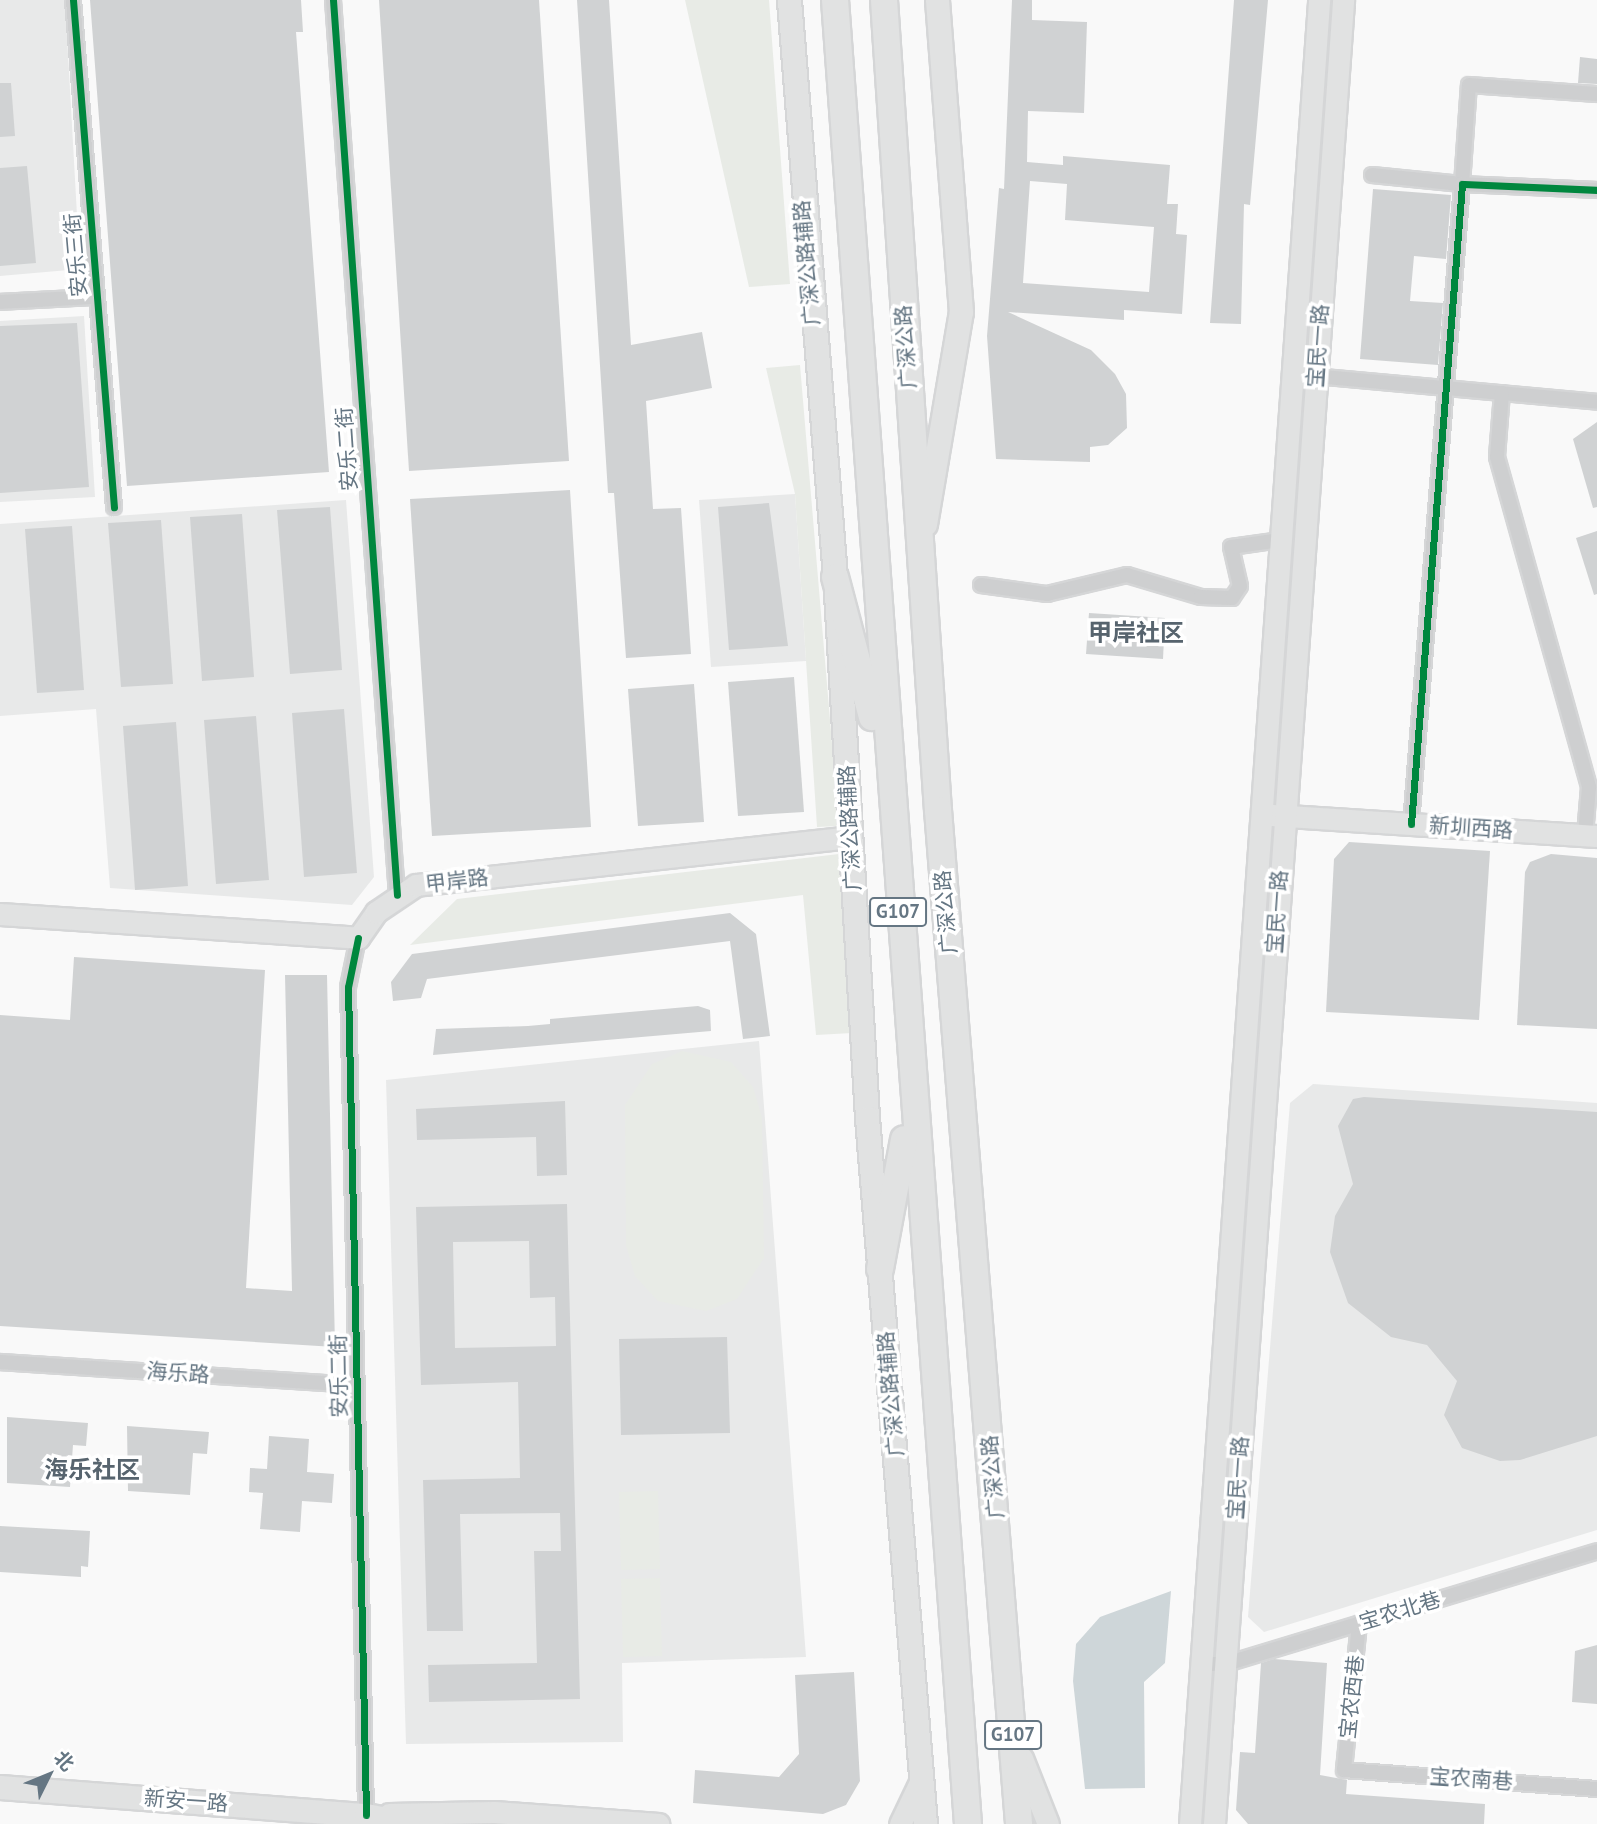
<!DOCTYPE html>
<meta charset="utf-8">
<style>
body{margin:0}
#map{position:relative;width:1597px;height:1824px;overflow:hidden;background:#f9f9f9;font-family:"PT Sans","Noto Sans SC",sans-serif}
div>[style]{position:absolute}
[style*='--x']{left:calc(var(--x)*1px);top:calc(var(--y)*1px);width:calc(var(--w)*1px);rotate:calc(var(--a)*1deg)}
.built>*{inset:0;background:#e8e9e9}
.green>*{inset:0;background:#e8ebe6}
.water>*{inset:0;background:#ced6d9}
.building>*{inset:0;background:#d0d2d3}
.roads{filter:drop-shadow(2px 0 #d5d6d7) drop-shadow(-2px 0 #d5d6d7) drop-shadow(0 2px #d5d6d7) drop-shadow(0 -2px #d5d6d7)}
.street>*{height:14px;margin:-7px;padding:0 7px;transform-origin:7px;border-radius:7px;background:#cecfd0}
.secondary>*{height:21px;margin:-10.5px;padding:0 10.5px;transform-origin:10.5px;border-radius:10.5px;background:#e1e2e2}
.primary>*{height:23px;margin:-11.5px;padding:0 11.5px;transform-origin:11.5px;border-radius:11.5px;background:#e1e2e2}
.highway>*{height:26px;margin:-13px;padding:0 13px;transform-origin:13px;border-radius:13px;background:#e1e2e2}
.cycleway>*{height:7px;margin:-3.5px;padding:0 3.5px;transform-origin:3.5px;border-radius:3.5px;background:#00873e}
span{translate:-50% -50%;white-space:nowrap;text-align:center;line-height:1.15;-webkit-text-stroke:7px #fff;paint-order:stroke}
.shield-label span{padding:2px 5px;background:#fff;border:2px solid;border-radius:5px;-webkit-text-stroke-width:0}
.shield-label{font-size:19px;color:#657683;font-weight:700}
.street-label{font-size:21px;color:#657683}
.quarter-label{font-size:24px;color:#57646e;font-weight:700}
.north{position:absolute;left:14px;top:1740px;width:70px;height:70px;-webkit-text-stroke:5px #fff;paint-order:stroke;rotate:47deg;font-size:19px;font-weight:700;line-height:28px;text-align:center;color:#657683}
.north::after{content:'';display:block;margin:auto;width:24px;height:32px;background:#657683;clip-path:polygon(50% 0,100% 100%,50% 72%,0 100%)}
</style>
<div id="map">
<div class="built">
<div style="clip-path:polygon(0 0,65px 0,80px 269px,0 276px)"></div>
<div style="clip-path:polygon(84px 316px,95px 497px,0 502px,0 321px)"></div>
<div style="clip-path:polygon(795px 494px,806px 661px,711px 667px,699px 500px)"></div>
<div style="clip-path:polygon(346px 500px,374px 877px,352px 905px,110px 888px,96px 709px,0 716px,0 524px)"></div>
<div style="clip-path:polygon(759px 1041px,806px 1657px,622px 1663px,623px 1742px,406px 1744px,386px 1080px)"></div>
<div style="clip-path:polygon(1313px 1084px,1597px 1103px,1597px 1530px,1264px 1632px,1248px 1617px,1290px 1103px)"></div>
</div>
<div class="green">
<div style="clip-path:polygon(685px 0,769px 0,790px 284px,749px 287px)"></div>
<div style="clip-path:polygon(800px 365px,839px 826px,817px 827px,795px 494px,766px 368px)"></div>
<div style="clip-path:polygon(839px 854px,852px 1033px,816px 1035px,803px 895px,410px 945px,457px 899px)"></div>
<div style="clip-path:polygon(682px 1051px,731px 1062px,753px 1087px,762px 1118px,764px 1258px,737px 1299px,706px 1311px,658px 1301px,635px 1276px,626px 1245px,625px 1105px,652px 1064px)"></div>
<div style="clip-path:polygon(658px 1491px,660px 1569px,621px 1570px,619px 1492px)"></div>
<div style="clip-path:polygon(660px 1578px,662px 1656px,623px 1657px,621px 1579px)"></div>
</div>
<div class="water">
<div style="clip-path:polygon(1171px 1591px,1165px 1663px,1144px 1682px,1145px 1788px,1085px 1789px,1073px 1681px,1076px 1644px,1100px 1617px)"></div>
</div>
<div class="building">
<div style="clip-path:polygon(90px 0,301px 0,303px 32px,296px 32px,329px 472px,127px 486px)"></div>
<div style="clip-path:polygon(379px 0,539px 0,569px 461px,409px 471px)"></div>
<div style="clip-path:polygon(577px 0,609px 0,631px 345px,702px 332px,712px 388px,646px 401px,653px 509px,681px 508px,691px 654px,626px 658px,614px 493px,608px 493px)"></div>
<div style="clip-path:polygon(evenodd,1012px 0,1032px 0,1032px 20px,1087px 22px,1084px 113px,1028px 111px,1027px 162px,1063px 165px,1063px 156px,1170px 165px,1167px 204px,1178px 204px,1176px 234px,1187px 235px,1182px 314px,1124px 310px,1124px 320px,1008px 312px,1091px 350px,1115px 374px,1126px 394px,1127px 428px,1108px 445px,1090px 447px,1090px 462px,996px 459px,987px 336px,999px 188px,1004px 189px,1012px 0,1030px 181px,1067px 184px,1065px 220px,1154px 227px,1149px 292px,1023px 283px,1030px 181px)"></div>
<div style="clip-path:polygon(1234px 0,1268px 0,1250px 205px,1244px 204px,1241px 324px,1210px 323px)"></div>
<div style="clip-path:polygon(1580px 57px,1597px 59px,1597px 84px,1578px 83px)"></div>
<div style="clip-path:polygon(0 83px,11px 83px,15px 136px,0 137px)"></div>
<div style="clip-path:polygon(27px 166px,36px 263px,0 266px,0 168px)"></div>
<div style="clip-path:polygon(1373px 189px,1451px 195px,1446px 259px,1414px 256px,1410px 301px,1443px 303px,1438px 365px,1360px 359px)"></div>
<div style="clip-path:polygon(77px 323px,89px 487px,0 493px,0 326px)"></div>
<div style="clip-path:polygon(1597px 422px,1597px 507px,1593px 508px,1573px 439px)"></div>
<div style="clip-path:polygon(570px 490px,591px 827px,432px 836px,410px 499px)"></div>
<div style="clip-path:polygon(769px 503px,788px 646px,729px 650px,718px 507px)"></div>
<div style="clip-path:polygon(330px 507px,342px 670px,290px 674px,277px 510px)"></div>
<div style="clip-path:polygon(242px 514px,254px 677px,202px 681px,190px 517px)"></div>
<div style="clip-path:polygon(161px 520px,173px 684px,121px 687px,108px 523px)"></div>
<div style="clip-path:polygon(72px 526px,84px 690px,37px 693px,25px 529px)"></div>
<div style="clip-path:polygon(1597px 531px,1597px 594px,1594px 595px,1576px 538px)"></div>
<div style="clip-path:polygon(1089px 613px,1165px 618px,1163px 659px,1086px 654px)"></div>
<div style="clip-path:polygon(794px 677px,804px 812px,738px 816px,728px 682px)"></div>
<div style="clip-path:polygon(694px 684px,704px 822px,638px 826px,628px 689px)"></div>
<div style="clip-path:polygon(344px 709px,357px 873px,304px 877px,292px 713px)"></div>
<div style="clip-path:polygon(256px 716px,269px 880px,216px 884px,204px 720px)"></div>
<div style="clip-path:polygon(176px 722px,188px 886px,135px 890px,123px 726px)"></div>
<div style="clip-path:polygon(1349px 842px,1490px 851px,1479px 1020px,1326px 1012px,1334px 859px)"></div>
<div style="clip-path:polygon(1551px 854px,1597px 858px,1597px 1029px,1517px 1025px,1525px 872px,1530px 862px)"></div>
<div style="clip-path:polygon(730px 913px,756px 934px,770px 1036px,743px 1039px,730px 941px,427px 979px,421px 998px,393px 1001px,391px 982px,412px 954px)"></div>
<div style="clip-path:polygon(74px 957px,265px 970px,246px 1288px,292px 1291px,285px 975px,327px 975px,335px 1347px,0 1326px,0 1015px,70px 1020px)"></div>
<div style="clip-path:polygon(698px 1006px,710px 1010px,711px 1031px,433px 1055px,436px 1029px,528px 1026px,550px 1024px,550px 1019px)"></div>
<div style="clip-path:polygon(1364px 1097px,1597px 1112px,1597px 1436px,1520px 1460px,1500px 1461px,1462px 1448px,1444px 1415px,1457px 1381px,1427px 1345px,1391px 1337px,1348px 1303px,1330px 1252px,1335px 1216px,1353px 1184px,1338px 1126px,1353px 1099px)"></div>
<div style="clip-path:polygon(565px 1101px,567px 1175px,537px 1176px,536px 1137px,417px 1140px,416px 1109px)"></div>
<div style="clip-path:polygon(evenodd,567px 1204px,580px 1699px,429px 1702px,428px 1665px,537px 1663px,534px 1551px,561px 1551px,560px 1513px,460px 1514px,463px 1631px,427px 1631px,423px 1480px,520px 1478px,518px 1382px,421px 1385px,416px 1207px,567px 1204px,529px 1241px,530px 1298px,555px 1297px,556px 1346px,455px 1348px,453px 1242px,529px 1241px)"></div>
<div style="clip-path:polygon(727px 1337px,730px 1433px,621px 1435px,619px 1339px)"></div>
<div style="clip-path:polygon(7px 1417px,88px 1423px,86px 1446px,73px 1445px,70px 1487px,7px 1483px)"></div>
<div style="clip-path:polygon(127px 1426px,209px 1432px,207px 1454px,193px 1453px,190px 1495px,128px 1491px)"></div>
<div style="clip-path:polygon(269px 1436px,309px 1439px,307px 1472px,334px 1474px,332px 1503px,302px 1501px,300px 1532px,260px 1529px,263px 1493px,249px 1492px,250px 1468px,267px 1469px)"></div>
<div style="clip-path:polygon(0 1526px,90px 1531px,88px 1567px,81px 1566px,81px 1577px,0 1572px)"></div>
<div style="clip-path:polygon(1597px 1645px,1597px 1704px,1572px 1702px,1575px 1651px)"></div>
<div style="clip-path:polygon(1274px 1659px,1327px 1663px,1320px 1775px,1347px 1780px,1346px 1794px,1485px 1804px,1484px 1824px,1248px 1824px,1236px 1810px,1240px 1752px,1255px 1753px,1261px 1663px)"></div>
<div style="clip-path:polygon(854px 1672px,860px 1781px,846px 1805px,823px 1814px,693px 1803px,695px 1770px,779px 1777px,799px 1754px,795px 1675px)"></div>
</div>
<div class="roads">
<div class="street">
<div style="--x:73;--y:0;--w:509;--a:85.38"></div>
<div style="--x:333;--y:0;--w:897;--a:85.91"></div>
<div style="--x:1372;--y:175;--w:90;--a:5.7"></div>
<div style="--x:1462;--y:184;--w:99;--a:-86"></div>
<div style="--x:1469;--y:85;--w:128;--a:4"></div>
<div style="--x:0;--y:302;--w:97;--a:-3"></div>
<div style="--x:1292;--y:374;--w:306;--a:5.2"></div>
<div style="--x:1502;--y:393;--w:64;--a:94.5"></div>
<div style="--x:1497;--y:457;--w:343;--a:74.4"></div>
<div style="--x:1589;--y:787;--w:48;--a:94.8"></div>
<div style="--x:981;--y:585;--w:67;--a:7.8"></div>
<div style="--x:1047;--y:594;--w:82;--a:-13.4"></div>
<div style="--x:1127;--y:575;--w:77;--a:16.6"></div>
<div style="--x:1201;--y:597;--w:31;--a:2"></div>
<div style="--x:1232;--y:598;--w:14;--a:-56"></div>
<div style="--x:1240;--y:586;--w:40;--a:-103"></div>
<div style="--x:1231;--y:547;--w:49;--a:-8.1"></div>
<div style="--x:1411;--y:824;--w:642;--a:-85.44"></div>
<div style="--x:1462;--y:184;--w:135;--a:2.5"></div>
<div style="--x:358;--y:938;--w:50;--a:101.5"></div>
<div style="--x:348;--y:987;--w:828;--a:88.75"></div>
<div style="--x:0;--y:1362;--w:357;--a:3.7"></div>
<div style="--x:1359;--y:1624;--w:147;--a:95.9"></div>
<div style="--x:1344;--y:1770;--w:254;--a:4.3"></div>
<div style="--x:1201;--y:1664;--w:25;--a:0"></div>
<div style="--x:1226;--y:1664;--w:388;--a:-16.9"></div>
</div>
<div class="secondary">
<div style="--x:1271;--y:815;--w:327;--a:3.7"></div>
<div style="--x:0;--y:914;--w:359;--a:3.8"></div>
<div style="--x:358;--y:938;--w:32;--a:-55"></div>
<div style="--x:376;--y:912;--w:48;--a:-34"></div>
<div style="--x:416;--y:885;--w:437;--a:-6.3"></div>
<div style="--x:1022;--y:1758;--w:71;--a:68.5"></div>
<div style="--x:389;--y:1814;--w:105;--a:-1.1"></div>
<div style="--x:494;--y:1812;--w:165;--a:4.2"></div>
<div style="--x:900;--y:1824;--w:49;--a:-64.5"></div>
<div style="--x:1190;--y:1824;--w:1829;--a:-85.95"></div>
<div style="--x:1214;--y:1824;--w:1829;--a:-85.95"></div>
</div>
<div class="primary">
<div style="--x:789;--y:0;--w:579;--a:85.44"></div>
<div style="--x:835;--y:577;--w:542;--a:86.61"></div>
<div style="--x:867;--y:1118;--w:708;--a:85.3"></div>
<div style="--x:925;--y:524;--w:215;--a:-80.4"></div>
<div style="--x:961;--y:312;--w:313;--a:-94.4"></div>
<div style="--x:0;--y:1787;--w:367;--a:4.4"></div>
<div style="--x:366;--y:1815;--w:48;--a:10.8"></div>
</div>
<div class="highway">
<div style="--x:835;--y:0;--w:1829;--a:85.83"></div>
<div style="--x:884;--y:0;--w:812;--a:86.19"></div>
<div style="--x:938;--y:810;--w:1017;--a:85.43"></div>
<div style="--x:835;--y:577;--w:145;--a:75.2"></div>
<div style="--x:880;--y:1269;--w:132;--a:-79.5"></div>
</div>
</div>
<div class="cycleway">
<div style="--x:73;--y:0;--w:509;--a:85.38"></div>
<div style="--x:333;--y:0;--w:897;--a:85.91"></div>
<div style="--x:1411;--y:824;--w:642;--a:-85.44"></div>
<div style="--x:1462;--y:184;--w:135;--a:2.5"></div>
<div style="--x:358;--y:938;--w:50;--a:101.5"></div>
<div style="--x:348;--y:987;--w:828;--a:88.75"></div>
</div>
<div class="shield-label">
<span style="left:898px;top:912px">G107</span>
<span style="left:1013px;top:1735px">G107</span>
</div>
<div class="street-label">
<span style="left:76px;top:255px;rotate:-95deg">安乐三街</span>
<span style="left:807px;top:263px;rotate:-95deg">广深公路辅路</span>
<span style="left:1318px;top:346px;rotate:-86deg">宝民一路</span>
<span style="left:906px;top:347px;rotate:-94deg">广深公路</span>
<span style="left:347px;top:449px;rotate:-94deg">安乐二街</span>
<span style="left:850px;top:828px;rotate:-93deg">广深公路辅路</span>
<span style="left:1471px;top:828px;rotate:4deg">新圳西路</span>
<span style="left:457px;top:881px;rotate:-7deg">甲岸路</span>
<span style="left:946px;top:912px;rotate:-95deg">广深公路</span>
<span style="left:1277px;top:912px;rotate:-86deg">宝民一路</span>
<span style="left:178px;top:1373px;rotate:4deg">海乐路</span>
<span style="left:339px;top:1376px;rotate:-91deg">安乐二街</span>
<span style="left:891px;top:1394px;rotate:-95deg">广深公路辅路</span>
<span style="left:993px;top:1477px;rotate:-95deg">广深公路</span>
<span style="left:1238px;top:1478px;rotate:-86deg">宝民一路</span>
<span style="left:1400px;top:1611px;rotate:-17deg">宝农北巷</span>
<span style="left:1352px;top:1697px;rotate:-84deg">宝农西巷</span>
<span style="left:1471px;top:1779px;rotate:4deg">宝农南巷</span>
<span style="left:186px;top:1801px;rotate:4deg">新安一路</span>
</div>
<div class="quarter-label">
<span style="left:1136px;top:633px">甲岸社区</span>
<span style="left:92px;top:1470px">海乐社区</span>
</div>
<div class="north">北</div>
</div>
